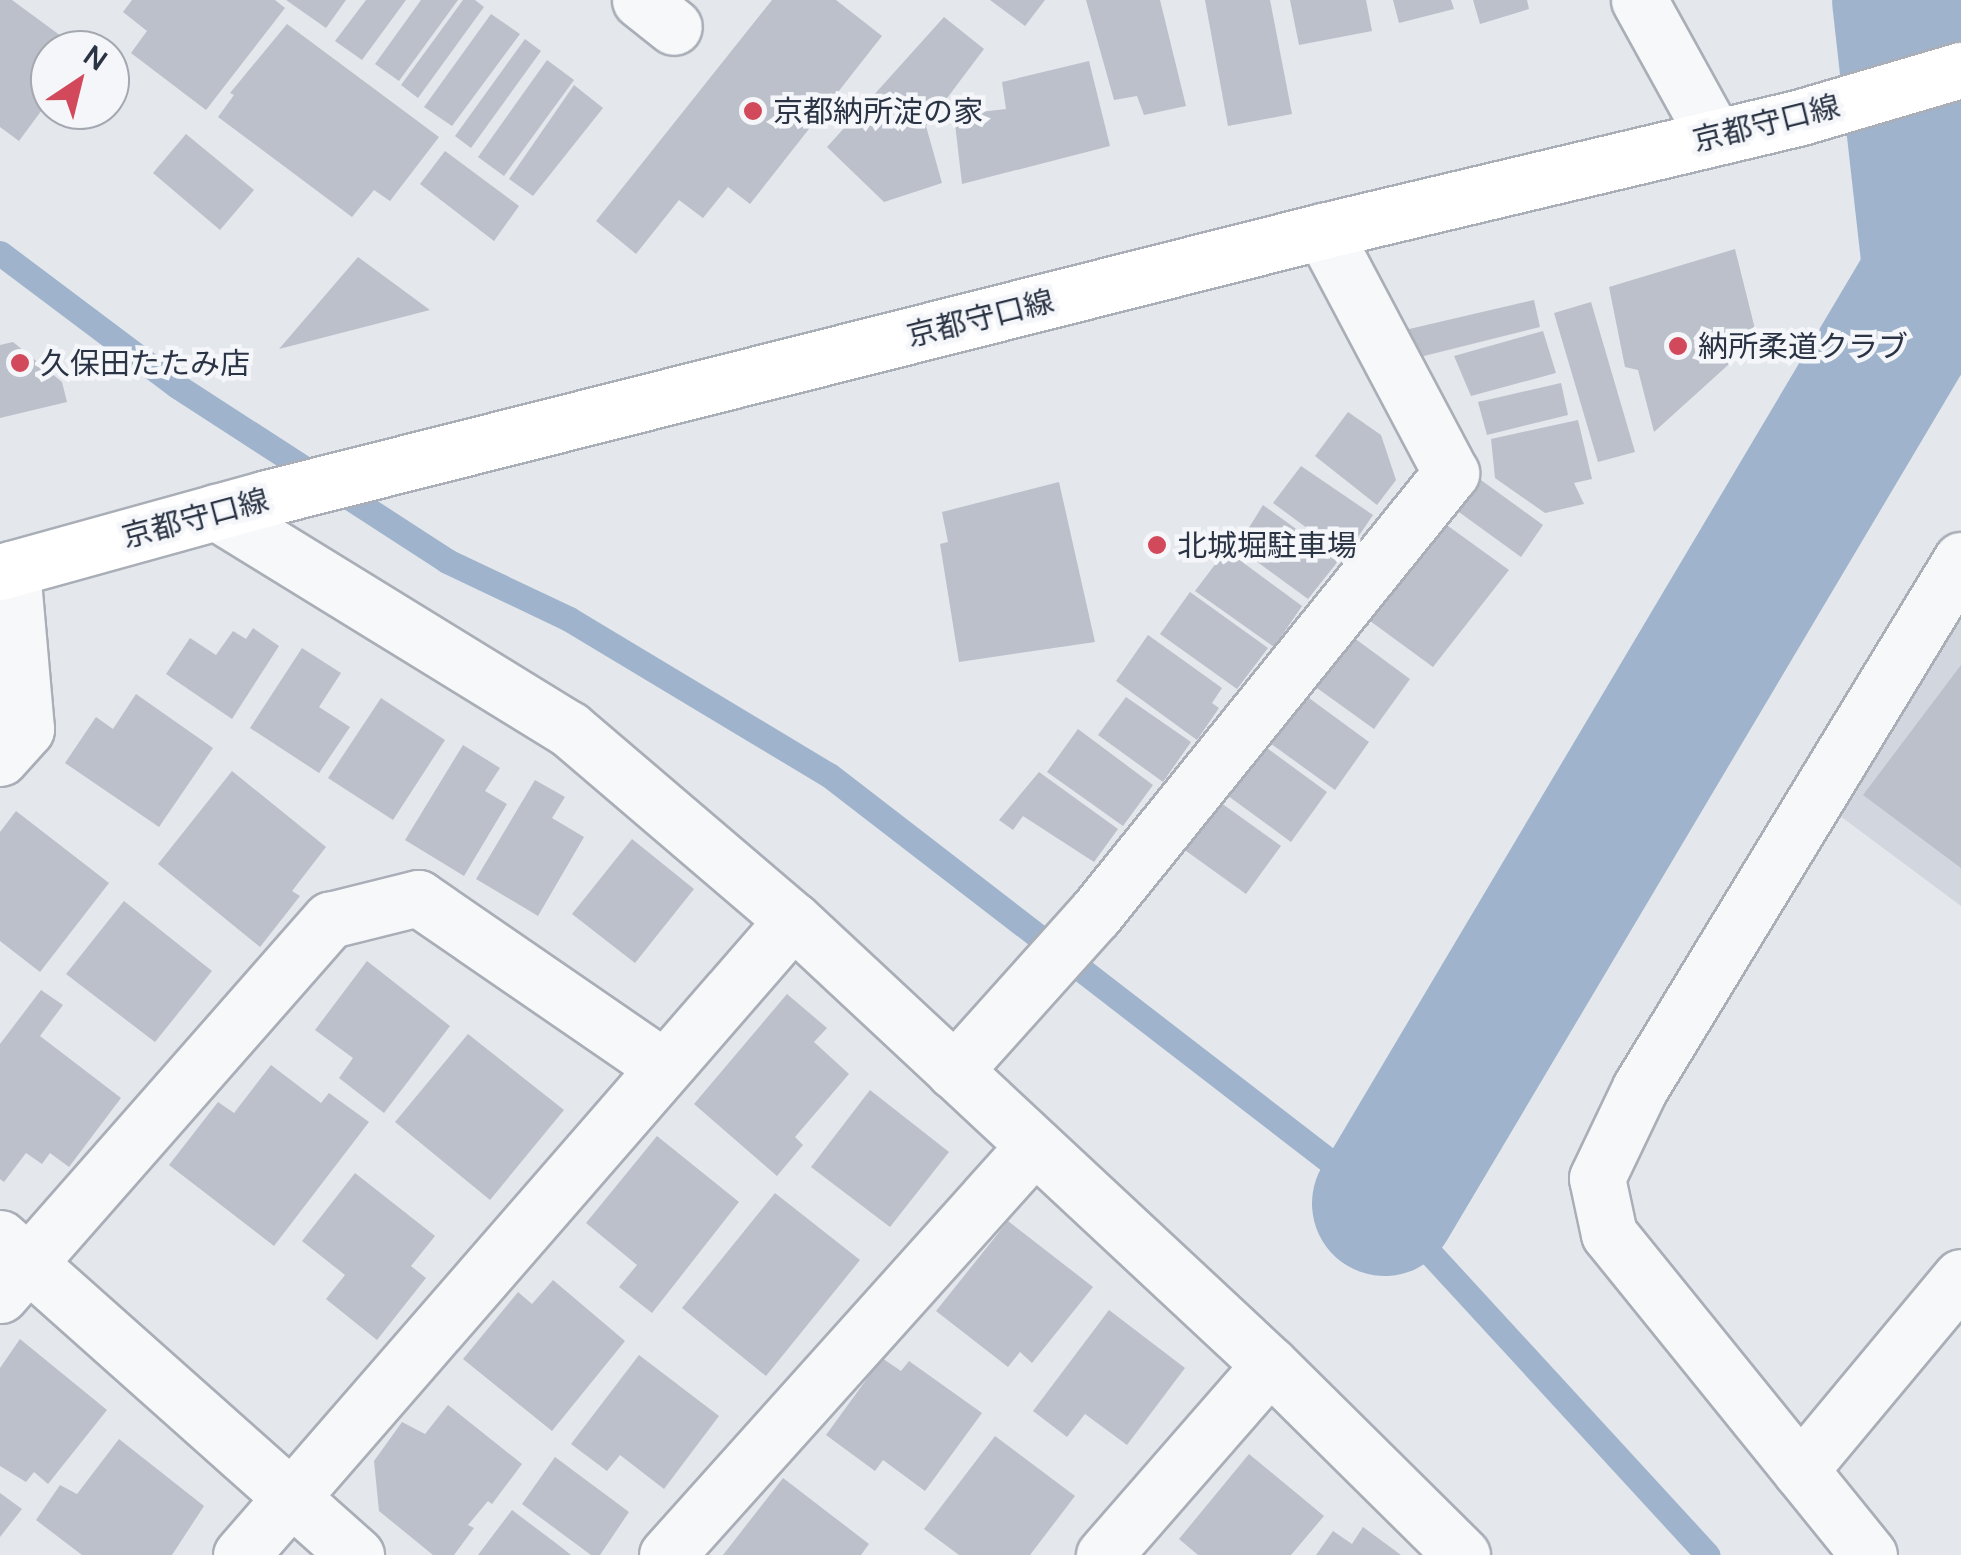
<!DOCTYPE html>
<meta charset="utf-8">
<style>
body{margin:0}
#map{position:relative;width:1961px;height:1555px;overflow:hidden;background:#e4e7ec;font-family:Manrope,"Noto Sans JP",sans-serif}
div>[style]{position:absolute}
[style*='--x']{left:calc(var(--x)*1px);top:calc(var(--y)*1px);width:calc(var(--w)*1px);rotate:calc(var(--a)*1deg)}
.built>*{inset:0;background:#d2d6de}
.stream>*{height:25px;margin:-12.5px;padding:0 12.5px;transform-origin:12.5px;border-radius:12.5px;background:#9fb4cc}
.river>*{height:145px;margin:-72.5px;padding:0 72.5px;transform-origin:72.5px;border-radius:72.5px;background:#9fb4cc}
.building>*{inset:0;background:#bbc0ca}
.roads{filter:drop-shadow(2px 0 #a9aeb7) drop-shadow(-2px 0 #a9aeb7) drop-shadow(0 2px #a9aeb7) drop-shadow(0 -2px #a9aeb7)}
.minor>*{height:55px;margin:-27.5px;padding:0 27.5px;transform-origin:27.5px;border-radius:27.5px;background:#f7f8fa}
.major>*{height:55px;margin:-27.5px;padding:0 27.5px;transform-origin:27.5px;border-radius:27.5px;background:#fff}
.dots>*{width:28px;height:28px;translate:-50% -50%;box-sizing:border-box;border:5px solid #f4f6f9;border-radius:50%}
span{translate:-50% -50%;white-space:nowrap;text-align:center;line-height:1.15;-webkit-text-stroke:9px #f4f6f9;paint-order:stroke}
.poi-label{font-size:30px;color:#2b3445}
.left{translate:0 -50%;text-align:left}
.street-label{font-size:30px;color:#2b3445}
.north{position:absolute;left:30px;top:30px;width:100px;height:100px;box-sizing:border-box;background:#f4f6f9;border:2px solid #a4a8b1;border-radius:50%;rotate:35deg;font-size:28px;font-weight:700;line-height:40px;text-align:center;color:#2b3445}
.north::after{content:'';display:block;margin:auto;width:35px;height:45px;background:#d1495b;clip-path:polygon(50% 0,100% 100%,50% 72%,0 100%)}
</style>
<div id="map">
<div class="built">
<div style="clip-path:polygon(1961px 579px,1961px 906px,1820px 801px)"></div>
</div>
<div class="stream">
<div style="--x:0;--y:253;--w:221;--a:36.9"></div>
<div style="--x:177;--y:386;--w:322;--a:32.9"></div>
<div style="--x:447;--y:561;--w:135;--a:25.4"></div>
<div style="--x:569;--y:619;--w:303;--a:31"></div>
<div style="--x:829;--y:775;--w:701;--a:37.64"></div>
<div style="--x:1384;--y:1203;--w:478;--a:47.4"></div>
</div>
<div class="river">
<div style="--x:1384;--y:1203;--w:1079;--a:-59.3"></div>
<div style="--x:1935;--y:275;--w:277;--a:-96.4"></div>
</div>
<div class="building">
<div style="clip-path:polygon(0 0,12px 0,80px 50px,50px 50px,50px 99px,19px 141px,0 127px)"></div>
<div style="clip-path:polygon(132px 0,275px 0,285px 8px,206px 110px,131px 53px,147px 31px,123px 12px)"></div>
<div style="clip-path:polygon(286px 0,346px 0,326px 28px)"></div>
<div style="clip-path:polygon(366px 0,406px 0,362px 60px,335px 41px)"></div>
<div style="clip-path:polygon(421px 0,458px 0,399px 81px,375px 64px)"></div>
<div style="clip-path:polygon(463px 0,475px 0,484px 7px,418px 98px,401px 85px)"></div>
<div style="clip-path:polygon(772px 0,836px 0,882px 36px,750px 204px,728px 187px,703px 218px,679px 200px,636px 254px,596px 221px)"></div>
<div style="clip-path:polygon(990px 0,1045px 0,1025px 26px)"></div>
<div style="clip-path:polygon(1086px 0,1160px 0,1186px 106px,1144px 115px,1137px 96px,1114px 100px)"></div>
<div style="clip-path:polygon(1205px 0,1270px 0,1292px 114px,1228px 126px)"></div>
<div style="clip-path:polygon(1290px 0,1366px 0,1372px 31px,1299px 45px)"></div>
<div style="clip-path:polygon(1393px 0,1451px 0,1454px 9px,1399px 23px)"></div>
<div style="clip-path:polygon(1473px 0,1527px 0,1529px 9px,1480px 24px)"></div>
<div style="clip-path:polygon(491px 14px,520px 34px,452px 126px,424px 107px)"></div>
<div style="clip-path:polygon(944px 17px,984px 49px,926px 126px,942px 183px,884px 202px,827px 147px)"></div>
<div style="clip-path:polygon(287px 24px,439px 137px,390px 201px,374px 190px,352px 217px,218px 117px,234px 95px,230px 93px)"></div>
<div style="clip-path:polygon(525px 39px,541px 51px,471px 148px,455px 136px)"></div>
<div style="clip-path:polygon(547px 60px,574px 80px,504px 176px,478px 157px)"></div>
<div style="clip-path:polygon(1089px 61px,1110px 146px,962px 184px,954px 115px,1006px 109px,1002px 82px)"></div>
<div style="clip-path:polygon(574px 85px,603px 108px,533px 196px,509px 179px)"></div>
<div style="clip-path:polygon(186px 134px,254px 190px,220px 230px,153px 173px)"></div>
<div style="clip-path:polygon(445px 151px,519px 206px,494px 241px,420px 184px)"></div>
<div style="clip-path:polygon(1735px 249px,1755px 329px,1733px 336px,1738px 356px,1654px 432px,1638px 370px,1625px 367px,1609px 287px)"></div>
<div style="clip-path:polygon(358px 257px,430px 310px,279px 349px)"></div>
<div style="clip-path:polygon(1534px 300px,1540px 327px,1408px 360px,1392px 333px)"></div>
<div style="clip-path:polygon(1591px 302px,1635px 452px,1598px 462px,1554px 313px)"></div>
<div style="clip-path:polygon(1543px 331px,1556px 373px,1471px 396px,1454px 356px)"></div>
<div style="clip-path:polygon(13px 342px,62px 382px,67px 402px,0 418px,0 345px)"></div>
<div style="clip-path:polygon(1561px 383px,1568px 415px,1487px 435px,1478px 402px)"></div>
<div style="clip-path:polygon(1348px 412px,1381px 435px,1396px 480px,1377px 505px,1315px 456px)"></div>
<div style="clip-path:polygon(1578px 420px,1592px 479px,1574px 483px,1584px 504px,1545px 513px,1495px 478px,1491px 439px)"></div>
<div style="clip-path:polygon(1301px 466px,1373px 515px,1345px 556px,1273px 503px)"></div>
<div style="clip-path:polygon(1474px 475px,1543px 525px,1521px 557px,1452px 507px)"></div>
<div style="clip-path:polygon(1059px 482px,1095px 642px,959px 662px,940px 544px,948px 542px,942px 512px)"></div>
<div style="clip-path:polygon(1263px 505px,1339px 560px,1308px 599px,1237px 547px)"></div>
<div style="clip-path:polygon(1437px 518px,1509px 570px,1433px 667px,1366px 618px)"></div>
<div style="clip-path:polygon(1226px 550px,1302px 606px,1274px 647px,1195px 591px)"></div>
<div style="clip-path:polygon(1190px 592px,1268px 648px,1237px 689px,1160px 634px)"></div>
<div style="clip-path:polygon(253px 628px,279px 646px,232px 719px,166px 674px,190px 638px,216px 655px,233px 631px,246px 639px)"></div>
<div style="clip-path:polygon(1346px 632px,1410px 679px,1374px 729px,1310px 683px)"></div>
<div style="clip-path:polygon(1148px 635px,1222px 688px,1212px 703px,1219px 708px,1197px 740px,1116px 681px)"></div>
<div style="clip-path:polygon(302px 648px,341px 673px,319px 707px,350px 727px,319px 773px,250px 728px)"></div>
<div style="clip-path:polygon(1961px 665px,1961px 868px,1863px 795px)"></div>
<div style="clip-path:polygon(1298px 690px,1369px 742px,1335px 790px,1263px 738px)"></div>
<div style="clip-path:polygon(136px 694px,213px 748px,159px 827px,65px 763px,96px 717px,113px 729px)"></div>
<div style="clip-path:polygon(1126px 697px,1191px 742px,1163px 782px,1098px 735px)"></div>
<div style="clip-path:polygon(381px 698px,445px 740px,393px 820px,328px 778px)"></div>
<div style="clip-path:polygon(1078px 729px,1153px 785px,1123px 826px,1047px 772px)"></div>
<div style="clip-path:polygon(1256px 740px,1327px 792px,1291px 842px,1220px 790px)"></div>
<div style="clip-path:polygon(463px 745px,500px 768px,485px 791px,507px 804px,464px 876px,405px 840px)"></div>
<div style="clip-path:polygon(232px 771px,326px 847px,292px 891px,300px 896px,260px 947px,158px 864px)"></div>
<div style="clip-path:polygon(1039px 772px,1118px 829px,1094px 862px,1023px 816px,1013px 830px,999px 820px)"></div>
<div style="clip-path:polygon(535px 780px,565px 797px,552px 818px,584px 837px,538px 916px,476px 879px)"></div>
<div style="clip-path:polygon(1210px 795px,1281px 846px,1246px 894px,1175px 843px)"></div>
<div style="clip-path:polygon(16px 811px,109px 883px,40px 972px,0 941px,0 832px)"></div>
<div style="clip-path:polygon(632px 839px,694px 889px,635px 963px,572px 914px)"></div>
<div style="clip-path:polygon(124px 901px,212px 971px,155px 1042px,66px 974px)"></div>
<div style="clip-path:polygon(367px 961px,450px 1026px,384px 1113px,339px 1078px,353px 1058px,315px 1030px)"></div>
<div style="clip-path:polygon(41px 990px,63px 1005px,40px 1036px,121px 1098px,69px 1167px,50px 1153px,42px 1164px,26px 1153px,4px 1182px,0 1179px,0 1044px)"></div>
<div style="clip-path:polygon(787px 994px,827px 1028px,814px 1042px,849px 1074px,795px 1137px,803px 1145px,777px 1176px,694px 1104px)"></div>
<div style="clip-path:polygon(468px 1034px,564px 1110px,490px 1200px,395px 1122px)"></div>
<div style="clip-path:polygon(271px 1065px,321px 1103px,329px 1093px,369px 1122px,274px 1246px,169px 1165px,218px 1102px,234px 1113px)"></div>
<div style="clip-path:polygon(870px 1090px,949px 1152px,890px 1227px,811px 1167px)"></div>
<div style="clip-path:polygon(657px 1136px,739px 1202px,652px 1313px,619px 1287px,637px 1265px,586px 1223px)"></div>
<div style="clip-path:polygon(355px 1173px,435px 1236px,411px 1266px,426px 1278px,377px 1340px,326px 1299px,345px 1275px,302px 1241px)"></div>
<div style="clip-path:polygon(775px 1193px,860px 1260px,766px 1376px,682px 1308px)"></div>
<div style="clip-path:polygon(1008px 1221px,1093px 1287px,1032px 1363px,1020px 1352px,1008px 1367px,936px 1311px)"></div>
<div style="clip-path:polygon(553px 1280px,625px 1341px,552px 1431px,463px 1359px,518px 1292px,532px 1304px)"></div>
<div style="clip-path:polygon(1109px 1310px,1185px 1368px,1127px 1445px,1085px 1414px,1067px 1437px,1033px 1411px)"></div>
<div style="clip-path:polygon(20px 1339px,107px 1410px,48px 1484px,34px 1472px,26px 1482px,0 1466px,0 1368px)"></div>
<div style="clip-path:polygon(639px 1355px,719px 1416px,664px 1489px,620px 1455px,607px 1471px,571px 1444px)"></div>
<div style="clip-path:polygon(882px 1358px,901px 1371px,909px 1361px,982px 1413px,925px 1491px,883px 1460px,875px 1471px,826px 1435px)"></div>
<div style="clip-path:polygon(448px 1405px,522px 1464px,492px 1504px,488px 1501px,468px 1525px,474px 1528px,454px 1555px,433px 1555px,379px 1511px,374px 1461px,402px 1422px,425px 1434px)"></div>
<div style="clip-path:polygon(995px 1436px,1075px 1496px,1030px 1555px,959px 1555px,924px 1529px)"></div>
<div style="clip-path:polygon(119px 1439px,204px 1506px,172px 1555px,82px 1555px,36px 1520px,60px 1485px,77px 1494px)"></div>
<div style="clip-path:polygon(1249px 1454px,1324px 1516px,1291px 1555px,1198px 1555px,1179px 1539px)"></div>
<div style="clip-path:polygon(555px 1457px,629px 1512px,600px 1555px,591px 1555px,522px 1504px)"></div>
<div style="clip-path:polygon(783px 1478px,869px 1544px,861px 1555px,723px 1555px)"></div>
<div style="clip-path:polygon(0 1493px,22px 1509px,0 1537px)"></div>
<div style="clip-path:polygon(512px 1510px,561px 1547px,571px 1555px,478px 1555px)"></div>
<div style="clip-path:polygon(1363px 1527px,1401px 1555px,1316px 1555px,1333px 1531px,1352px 1544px)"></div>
</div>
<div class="roads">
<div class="minor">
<div style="--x:640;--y:0;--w:43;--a:38.5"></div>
<div style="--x:1639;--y:0;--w:155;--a:61.1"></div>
<div style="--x:216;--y:512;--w:414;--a:31.6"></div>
<div style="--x:569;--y:729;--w:294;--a:40.5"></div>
<div style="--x:793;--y:920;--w:652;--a:43.01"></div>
<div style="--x:1270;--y:1365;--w:270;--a:44.7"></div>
<div style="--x:0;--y:758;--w:39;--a:-48"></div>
<div style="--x:26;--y:729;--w:161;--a:-95"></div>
<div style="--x:954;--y:1071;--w:211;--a:-48.1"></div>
<div style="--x:1095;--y:914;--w:567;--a:-51.09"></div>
<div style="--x:1451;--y:473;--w:274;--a:-117.9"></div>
<div style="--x:0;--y:1238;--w:477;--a:41.7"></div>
<div style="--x:0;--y:1295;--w:500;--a:-48.7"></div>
<div style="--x:330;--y:920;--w:91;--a:-14"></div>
<div style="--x:418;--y:898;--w:298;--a:34.5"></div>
<div style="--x:1800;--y:1470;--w:251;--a:-50.2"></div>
<div style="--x:241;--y:1555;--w:841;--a:-49"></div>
<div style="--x:667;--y:1555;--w:550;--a:-48.1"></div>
<div style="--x:1104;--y:1555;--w:252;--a:-48.9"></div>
<div style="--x:1869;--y:1555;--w:413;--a:-129"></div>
<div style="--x:1609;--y:1234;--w:57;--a:-102.1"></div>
<div style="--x:1597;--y:1178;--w:100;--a:-64.5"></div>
<div style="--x:1640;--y:1088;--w:618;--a:-58.7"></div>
</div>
<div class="major">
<div style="--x:0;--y:572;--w:277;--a:-15.5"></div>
<div style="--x:267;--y:498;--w:1089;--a:-14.19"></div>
<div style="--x:1323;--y:231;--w:491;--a:-13.4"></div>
<div style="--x:1801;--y:117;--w:167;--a:-16.4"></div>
</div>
</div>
<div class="dots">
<div style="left:753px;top:111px;background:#d1495b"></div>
<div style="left:1678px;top:346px;background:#d1495b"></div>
<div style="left:20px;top:363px;background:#d1495b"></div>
<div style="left:1157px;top:545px;background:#d1495b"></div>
</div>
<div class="poi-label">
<span class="left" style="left:773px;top:111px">京都納所淀の家</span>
<span class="left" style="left:1698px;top:346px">納所柔道クラブ</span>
<span class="left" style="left:40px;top:363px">久保田たたみ店</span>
<span class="left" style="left:1177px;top:545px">北城堀駐車場</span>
</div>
<div class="street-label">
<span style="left:1766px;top:123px;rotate:-14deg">京都守口線</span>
<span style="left:980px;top:318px;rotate:-14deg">京都守口線</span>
<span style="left:195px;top:518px;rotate:-15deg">京都守口線</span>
</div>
<div class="north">N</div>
</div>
